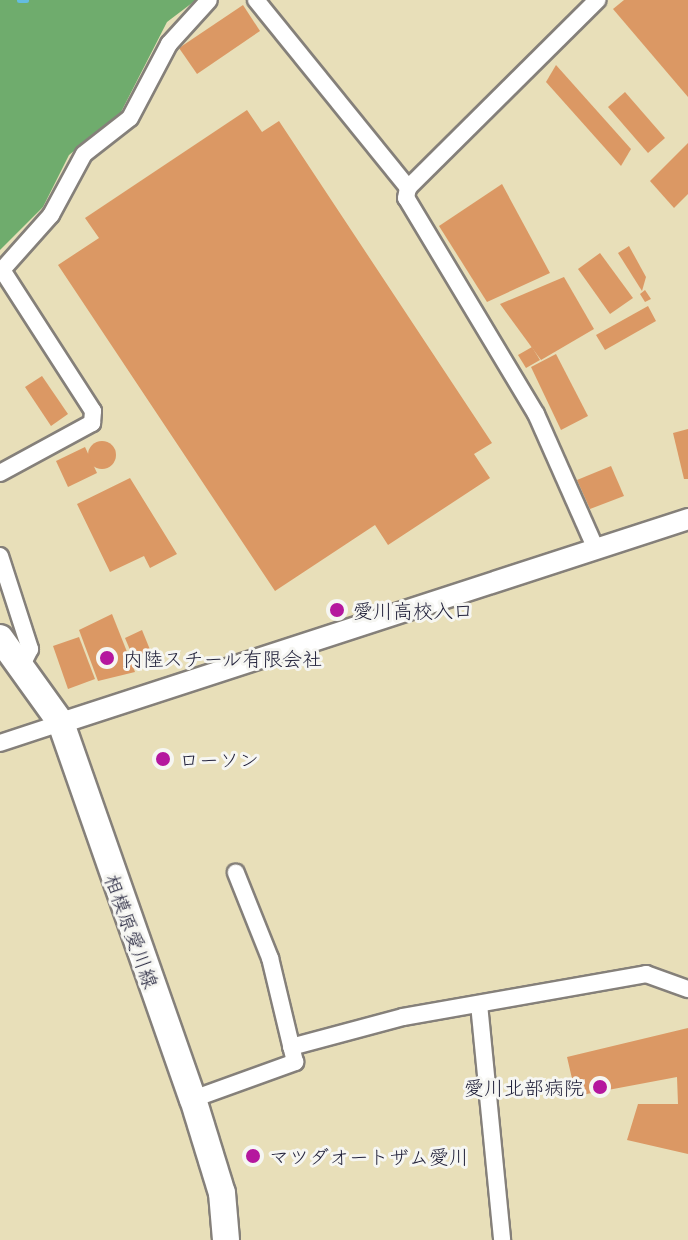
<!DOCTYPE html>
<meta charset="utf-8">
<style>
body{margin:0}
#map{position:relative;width:688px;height:1240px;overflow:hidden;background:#e8dfb9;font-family:"Playpen Sans","Klee One",sans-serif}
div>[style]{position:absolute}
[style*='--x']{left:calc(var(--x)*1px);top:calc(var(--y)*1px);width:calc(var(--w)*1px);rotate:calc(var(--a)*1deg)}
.forest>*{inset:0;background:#6fac6d}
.stream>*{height:5px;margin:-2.5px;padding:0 2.5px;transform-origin:2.5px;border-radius:2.5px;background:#64bce1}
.building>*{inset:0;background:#db9864}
.round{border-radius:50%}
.roads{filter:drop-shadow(2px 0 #85807a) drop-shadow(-2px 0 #85807a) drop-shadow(0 2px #85807a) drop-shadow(0 -2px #85807a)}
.minor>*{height:16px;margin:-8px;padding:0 8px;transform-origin:8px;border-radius:8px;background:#fff}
.tertiary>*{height:20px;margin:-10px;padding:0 10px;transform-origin:10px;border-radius:10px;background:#fff}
.primary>*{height:26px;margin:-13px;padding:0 13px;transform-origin:13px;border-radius:13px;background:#fff}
.dots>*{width:22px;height:22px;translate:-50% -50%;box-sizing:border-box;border:4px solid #f6f6f2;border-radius:50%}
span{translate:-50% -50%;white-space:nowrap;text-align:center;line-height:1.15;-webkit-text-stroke:6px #f6f6f2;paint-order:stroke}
.poi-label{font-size:20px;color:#22223b}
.left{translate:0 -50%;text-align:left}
.right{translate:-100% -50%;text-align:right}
.street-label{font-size:20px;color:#22223b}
</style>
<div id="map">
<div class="forest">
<div style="clip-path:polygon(0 0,196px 0,167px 22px,121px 112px,69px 155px,43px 207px,0 250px)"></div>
</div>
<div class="stream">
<div style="--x:19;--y:0;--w:7;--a:0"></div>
</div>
<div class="building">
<div style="clip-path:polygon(624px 0,688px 0,688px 97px,613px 9px)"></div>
<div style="clip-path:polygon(243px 5px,260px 31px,197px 74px,179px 48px)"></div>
<div style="clip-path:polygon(556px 65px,631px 149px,621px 166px,546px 82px)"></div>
<div style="clip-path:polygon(625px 92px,665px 138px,648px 153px,608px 107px)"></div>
<div style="clip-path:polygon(247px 110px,262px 132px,279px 121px,492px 443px,474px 454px,490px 478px,388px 545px,375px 525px,275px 591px,58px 265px,99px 238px,85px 218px)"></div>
<div style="clip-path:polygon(688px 143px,688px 194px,674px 208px,650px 181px)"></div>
<div style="clip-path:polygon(502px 184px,550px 273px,487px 302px,439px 226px)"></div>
<div style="clip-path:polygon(629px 246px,646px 277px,642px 291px,618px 253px)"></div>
<div style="clip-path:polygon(600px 253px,633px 298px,610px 314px,578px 269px)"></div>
<div style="clip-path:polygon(564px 277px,594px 329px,541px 360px,500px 304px)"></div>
<div style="clip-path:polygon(645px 290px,651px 299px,645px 302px,640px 294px)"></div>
<div style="clip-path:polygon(648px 306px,656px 321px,605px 350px,596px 335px)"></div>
<div style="clip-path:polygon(532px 347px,540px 360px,526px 368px,518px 355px)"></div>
<div style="clip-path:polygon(556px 354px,588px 416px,561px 430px,531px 367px)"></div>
<div style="clip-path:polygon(42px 376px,68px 414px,51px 426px,25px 387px)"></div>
<div style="clip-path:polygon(688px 429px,688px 479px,684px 479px,673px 433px)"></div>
<div class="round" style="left:88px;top:441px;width:28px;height:28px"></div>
<div style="clip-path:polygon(85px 447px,97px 473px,68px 487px,56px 461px)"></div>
<div style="clip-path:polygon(611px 466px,624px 496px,590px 509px,577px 480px)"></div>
<div style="clip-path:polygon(130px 478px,177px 554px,150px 568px,144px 556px,110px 572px,77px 504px)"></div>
<div style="clip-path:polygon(112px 614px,135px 672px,98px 681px,79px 630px)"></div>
<div style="clip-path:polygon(142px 630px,155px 662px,138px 669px,125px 638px)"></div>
<div style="clip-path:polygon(79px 637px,95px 679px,68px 689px,53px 646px)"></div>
<div style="clip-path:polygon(688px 1028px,688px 1154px,627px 1140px,638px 1104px,678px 1104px,677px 1077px,576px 1096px,567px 1057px)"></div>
</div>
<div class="roads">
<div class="minor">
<div style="--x:256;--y:0;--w:242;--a:51"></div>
<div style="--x:0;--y:473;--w:105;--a:-28.5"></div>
<div style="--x:92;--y:423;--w:12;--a:-85"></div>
<div style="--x:93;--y:411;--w:168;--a:-122.8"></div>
<div style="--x:2;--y:270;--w:74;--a:-48.3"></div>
<div style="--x:51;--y:215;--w:69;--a:-61.6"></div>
<div style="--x:84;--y:154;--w:58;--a:-38"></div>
<div style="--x:130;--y:118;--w:84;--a:-62.2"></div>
<div style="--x:169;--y:44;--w:59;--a:-47.7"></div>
<div style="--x:595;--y:547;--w:145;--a:-113.9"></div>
<div style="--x:536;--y:414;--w:252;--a:-121"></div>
<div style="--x:406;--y:198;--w:10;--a:-79"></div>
<div style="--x:408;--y:188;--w:267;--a:-44.8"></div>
<div style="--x:0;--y:556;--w:98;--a:72.1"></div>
<div style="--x:30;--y:649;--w:16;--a:117"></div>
<div style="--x:0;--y:743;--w:64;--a:-18.2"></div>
<div style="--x:479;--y:1004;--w:237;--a:84.4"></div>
<div style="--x:291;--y:1047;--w:116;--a:-15"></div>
<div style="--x:403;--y:1017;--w:247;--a:-10"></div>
<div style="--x:646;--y:974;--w:45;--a:19.7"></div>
<div style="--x:193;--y:1099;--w:109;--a:-19.9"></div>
<div style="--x:295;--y:1062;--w:107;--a:-103.5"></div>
<div style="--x:270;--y:958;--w:92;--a:-111.8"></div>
</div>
<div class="tertiary">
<div style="--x:61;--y:723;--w:659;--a:-18.02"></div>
</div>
<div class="primary">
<div style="--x:0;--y:638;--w:105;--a:54.3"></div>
<div style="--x:61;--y:723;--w:398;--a:70.7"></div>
<div style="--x:193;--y:1099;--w:98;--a:72.9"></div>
<div style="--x:222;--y:1193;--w:47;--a:85.1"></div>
</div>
</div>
<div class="dots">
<div style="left:337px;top:610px;background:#b5179e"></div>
<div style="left:107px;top:658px;background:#b5179e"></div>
<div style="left:163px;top:759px;background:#b5179e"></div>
<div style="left:600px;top:1087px;background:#b5179e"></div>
<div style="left:253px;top:1156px;background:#b5179e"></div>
</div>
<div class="poi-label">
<span class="left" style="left:353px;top:610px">愛川高校入口</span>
<span class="left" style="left:123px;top:658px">内陸スチール有限会社</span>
<span class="left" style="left:179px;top:759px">ローソン</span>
<span class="right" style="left:584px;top:1087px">愛川北部病院</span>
<span class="left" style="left:269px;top:1156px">マツダオートザム愛川</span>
</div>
<div class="street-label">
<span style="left:132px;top:931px;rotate:70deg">相模原愛川線</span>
</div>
</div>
